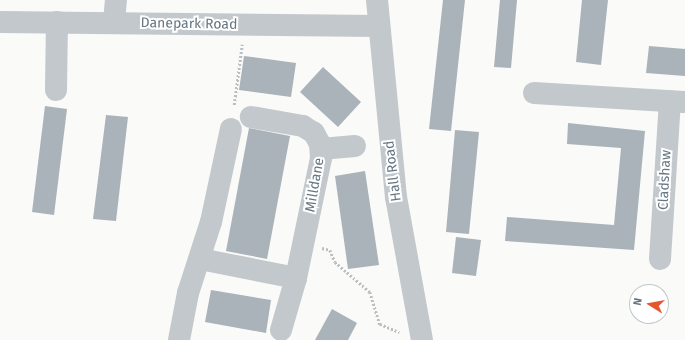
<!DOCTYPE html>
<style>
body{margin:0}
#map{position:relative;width:685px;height:340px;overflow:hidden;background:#fafaf8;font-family:"Fira Sans",sans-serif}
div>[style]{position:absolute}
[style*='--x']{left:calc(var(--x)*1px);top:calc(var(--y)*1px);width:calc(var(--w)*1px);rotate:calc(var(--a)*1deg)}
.building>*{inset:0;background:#aab3b9}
.path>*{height:2.5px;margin-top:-1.25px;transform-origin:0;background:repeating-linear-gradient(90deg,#bbbfc2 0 2px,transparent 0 4px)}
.minor>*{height:22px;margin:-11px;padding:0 11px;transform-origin:11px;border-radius:11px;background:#c3c8cc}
span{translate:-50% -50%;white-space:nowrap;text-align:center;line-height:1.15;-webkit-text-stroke:4px #fff;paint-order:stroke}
.street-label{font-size:14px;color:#657683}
.north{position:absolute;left:629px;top:284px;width:40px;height:40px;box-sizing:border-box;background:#fff;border:1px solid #c1c8cd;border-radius:50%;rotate:281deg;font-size:11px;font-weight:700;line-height:16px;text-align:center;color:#657683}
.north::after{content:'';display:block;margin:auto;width:14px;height:18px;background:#e4572e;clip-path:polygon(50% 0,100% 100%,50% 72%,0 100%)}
</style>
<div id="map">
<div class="building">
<div style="clip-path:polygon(443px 0,465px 0,451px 131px,429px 129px)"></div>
<div style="clip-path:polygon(500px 0,517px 0,511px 68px,494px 67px)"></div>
<div style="clip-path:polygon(582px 0,608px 0,601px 65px,576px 62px)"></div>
<div style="clip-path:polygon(649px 46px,685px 49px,685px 76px,646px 73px)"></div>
<div style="clip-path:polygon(244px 56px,296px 63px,291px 97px,239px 90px)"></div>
<div style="clip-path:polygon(323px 67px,361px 102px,338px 127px,300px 92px)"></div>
<div style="clip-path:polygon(45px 106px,67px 109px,54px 215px,32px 212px)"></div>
<div style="clip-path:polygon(106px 115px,128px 117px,116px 221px,93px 219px)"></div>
<div style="clip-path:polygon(568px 123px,645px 131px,634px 250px,505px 241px,507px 217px,614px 225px,621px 148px,567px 144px)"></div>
<div style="clip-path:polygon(249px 128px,290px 136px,267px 259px,226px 251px)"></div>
<div style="clip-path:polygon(455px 130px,479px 132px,469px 234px,446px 232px)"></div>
<div style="clip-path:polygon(365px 171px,379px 265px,348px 269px,335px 176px)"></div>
<div style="clip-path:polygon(456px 237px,481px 240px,476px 276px,452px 273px)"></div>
<div style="clip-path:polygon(211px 290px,271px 300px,266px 333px,205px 322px)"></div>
<div style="clip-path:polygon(332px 309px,357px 323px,348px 340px,315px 340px)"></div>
</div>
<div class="path">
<div style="--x:234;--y:105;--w:61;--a:-82.4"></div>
<div style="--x:322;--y:248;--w:8;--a:14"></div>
<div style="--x:330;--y:250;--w:13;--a:67"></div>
<div style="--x:335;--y:262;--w:46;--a:40.6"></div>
<div style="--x:370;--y:292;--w:34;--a:73"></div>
<div style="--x:380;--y:324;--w:21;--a:23"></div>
</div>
<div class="minor">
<div style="--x:377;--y:0;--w:198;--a:84.5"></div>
<div style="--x:396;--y:197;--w:145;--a:79.7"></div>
<div style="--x:0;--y:22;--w:378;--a:0.6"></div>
<div style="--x:114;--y:22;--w:22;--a:-85"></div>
<div style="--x:56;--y:90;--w:68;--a:-89.2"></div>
<div style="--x:534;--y:93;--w:150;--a:3.4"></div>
<div style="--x:321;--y:149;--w:34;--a:-5"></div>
<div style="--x:200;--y:259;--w:98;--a:11.2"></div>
<div style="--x:296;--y:278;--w:123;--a:-78.2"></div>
<div style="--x:321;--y:158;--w:14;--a:-94"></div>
<div style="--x:320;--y:144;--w:13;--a:-119"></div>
<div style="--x:314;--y:133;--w:13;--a:-148"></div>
<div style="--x:303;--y:126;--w:53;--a:-170.2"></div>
<div style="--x:660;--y:259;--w:158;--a:-86.4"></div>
<div style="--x:281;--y:330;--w:54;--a:-73.9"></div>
<div style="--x:179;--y:340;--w:48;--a:-79.2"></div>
<div style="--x:188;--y:293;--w:75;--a:-72.1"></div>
<div style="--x:211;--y:222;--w:95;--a:-77.9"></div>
</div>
<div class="street-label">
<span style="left:189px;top:24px;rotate:1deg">Danepark Road</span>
<span style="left:393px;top:171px;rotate:-97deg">Hall Road</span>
<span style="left:665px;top:180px;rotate:-87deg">Cladshaw</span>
<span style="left:315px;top:185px;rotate:-80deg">Milldane</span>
</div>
<div class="north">N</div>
</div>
